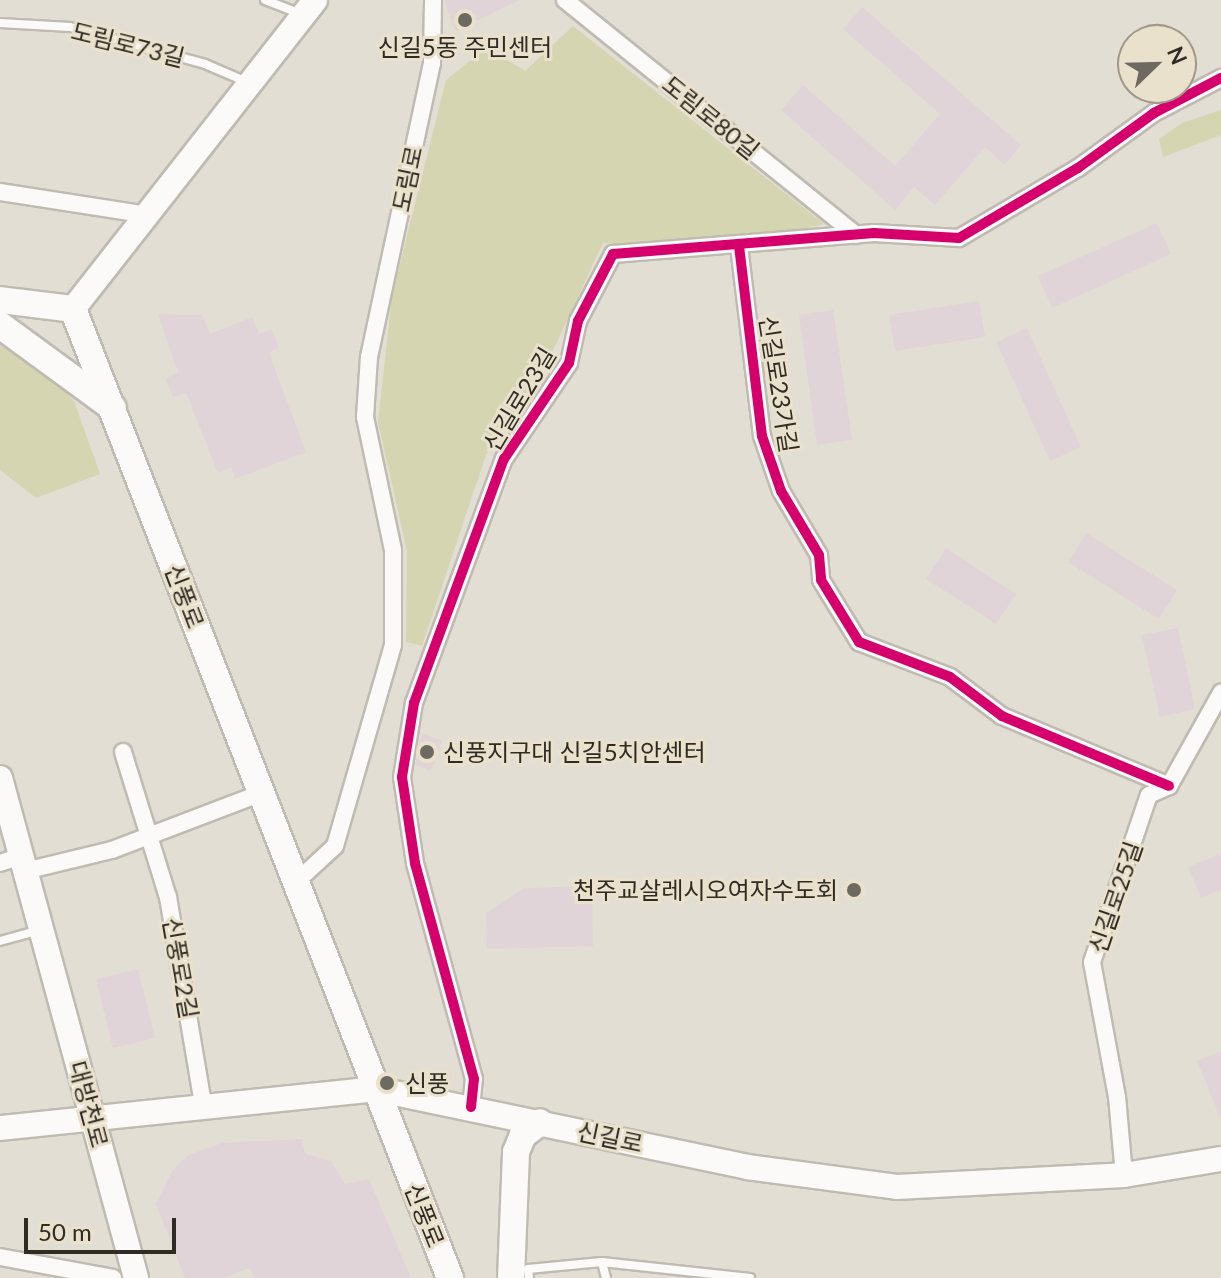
<!DOCTYPE html>
<meta charset="utf-8">
<style>
body{margin:0}
#map{position:relative;width:1221px;height:1278px;overflow:hidden;background:#e3ded3;font-family:Lato,"Noto Sans KR",sans-serif}
div>[style]{position:absolute}
[style*='--x']{left:calc(var(--x)*1px);top:calc(var(--y)*1px);width:calc(var(--w)*1px);rotate:calc(var(--a)*1deg)}
.green>*{inset:0;background:#d5d5b1}
.building>*{inset:0;background:#e0d4d8}
.roads{filter:drop-shadow(2px 0 #bfbbb2) drop-shadow(-2px 0 #bfbbb2) drop-shadow(0 2px #bfbbb2) drop-shadow(0 -2px #bfbbb2)}
.lane>*{height:8px;margin:-4px;padding:0 4px;transform-origin:4px;border-radius:4px;background:#fbfaf8}
.street>*{height:16px;margin:-8px;padding:0 8px;transform-origin:8px;border-radius:8px;background:#fbfaf8}
.secondary>*{height:24px;margin:-12px;padding:0 12px;transform-origin:12px;border-radius:12px;background:#fbfaf8}
.primary>*{height:26px;margin:-13px;padding:0 13px;transform-origin:13px;border-radius:13px;background:#fbfaf8}
.cycleway>*{height:10px;margin:-5px;padding:0 5px;transform-origin:5px;border-radius:5px;background:#d6006c}
.dots>*{width:22px;height:22px;translate:-50% -50%;box-sizing:border-box;border:4px solid #eae1cc;border-radius:50%}
span{translate:-50% -50%;white-space:nowrap;text-align:center;line-height:1.15;-webkit-text-stroke:6px #eae1cc;paint-order:stroke}
.street-label{font-size:24px;color:#302c24}
.poi-label{font-size:24px;color:#302c24}
.left{translate:0 -50%;text-align:left}
.right{translate:-100% -50%;text-align:right}
.north{position:absolute;left:1117px;top:24px;width:80px;height:80px;box-sizing:border-box;background:#eae1cc;border:2px solid #a09989;border-radius:50%;rotate:67deg;font-size:22px;font-weight:700;line-height:32px;text-align:center;color:#302c24}
.north::after{content:'';display:block;margin:auto;width:28px;height:36px;background:#6f6a61;clip-path:polygon(50% 0,100% 100%,50% 72%,0 100%)}
.scale{position:absolute;left:24px;top:1218px;width:152px;height:36px;box-sizing:border-box;border:4px solid #302c24;border-top:0;padding-left:10px;font-size:24px;line-height:28px;white-space:nowrap;color:#302c24;-webkit-text-stroke:6px #eae1cc;paint-order:stroke}
</style>
<div id="map">
<div class="green">
<div style="clip-path:polygon(573px 26px,824px 224px,739px 246px,603px 243px,550px 357px,486px 455px,422px 646px,406px 642px,407px 551px,378px 422px,392px 296px,446px 80px,487px 47px,525px 71px)"></div>
<div style="clip-path:polygon(1221px 110px,1221px 135px,1163px 157px,1159px 139px,1182px 123px)"></div>
<div style="clip-path:polygon(0 346px,41px 366px,74px 401px,100px 474px,36px 498px,0 470px)"></div>
</div>
<div class="building">
<div style="clip-path:polygon(444px 0,520px 0,456px 31px)"></div>
<div style="clip-path:polygon(862px 7px,1021px 145px,1004px 165px,985px 147px,935px 205px,914px 187px,895px 210px,781px 110px,803px 85px,895px 166px,940px 114px,843px 29px)"></div>
<div style="clip-path:polygon(1157px 223px,1171px 254px,1052px 308px,1038px 276px)"></div>
<div style="clip-path:polygon(979px 301px,985px 337px,895px 351px,889px 315px)"></div>
<div style="clip-path:polygon(833px 310px,852px 440px,817px 445px,799px 315px)"></div>
<div style="clip-path:polygon(158px 314px,202px 315px,210px 334px,252px 317px,259px 334px,271px 329px,279px 347px,269px 353px,306px 452px,235px 479px,231px 467px,218px 473px,186px 393px,173px 397px,165px 379px,178px 372px)"></div>
<div style="clip-path:polygon(1027px 328px,1081px 447px,1050px 461px,996px 342px)"></div>
<div style="clip-path:polygon(1086px 533px,1177px 590px,1159px 619px,1068px 562px)"></div>
<div style="clip-path:polygon(946px 548px,1016px 594px,996px 624px,926px 579px)"></div>
<div style="clip-path:polygon(1178px 628px,1195px 709px,1160px 717px,1142px 635px)"></div>
<div style="clip-path:polygon(422px 733px,442px 741px,431px 771px,415px 765px)"></div>
<div style="clip-path:polygon(1221px 854px,1221px 890px,1201px 898px,1188px 867px)"></div>
<div style="clip-path:polygon(592px 886px,593px 946px,487px 949px,486px 913px,524px 888px)"></div>
<div style="clip-path:polygon(138px 969px,155px 1038px,113px 1048px,96px 979px)"></div>
<div style="clip-path:polygon(1221px 1051px,1221px 1119px,1197px 1061px)"></div>
<div style="clip-path:polygon(302px 1139px,305px 1154px,331px 1161px,345px 1184px,369px 1179px,411px 1278px,255px 1278px,249px 1268px,223px 1278px,185px 1278px,156px 1204px,172px 1171px,188px 1155px,222px 1143px)"></div>
</div>
<div class="roads">
<div class="lane">
<div style="--x:265;--y:0;--w:36;--a:21"></div>
<div style="--x:0;--y:23;--w:70;--a:3.3"></div>
<div style="--x:70;--y:27;--w:140;--a:15.3"></div>
<div style="--x:205;--y:64;--w:46;--a:23.2"></div>
<div style="--x:0;--y:941;--w:41;--a:-15.4"></div>
<div style="--x:529;--y:1278;--w:9;--a:-96"></div>
<div style="--x:528;--y:1269;--w:74;--a:-5.4"></div>
<div style="--x:606;--y:1278;--w:16;--a:-104"></div>
<div style="--x:602;--y:1262;--w:149;--a:6.2"></div>
</div>
<div class="street">
<div style="--x:565;--y:0;--w:374;--a:38.9"></div>
<div style="--x:0;--y:192;--w:151;--a:8.8"></div>
<div style="--x:739;--y:246;--w:191;--a:83.1"></div>
<div style="--x:762;--y:436;--w:58;--a:70.9"></div>
<div style="--x:781;--y:491;--w:74;--a:59.3"></div>
<div style="--x:819;--y:555;--w:25;--a:85"></div>
<div style="--x:821;--y:580;--w:73;--a:58.5"></div>
<div style="--x:859;--y:642;--w:97;--a:21"></div>
<div style="--x:950;--y:677;--w:65;--a:36.9"></div>
<div style="--x:1002;--y:716;--w:181;--a:22.7"></div>
<div style="--x:123;--y:752;--w:152;--a:72.8"></div>
<div style="--x:168;--y:897;--w:210;--a:80.4"></div>
<div style="--x:0;--y:863;--w:22;--a:-18"></div>
<div style="--x:25;--y:871;--w:89;--a:-13.6"></div>
<div style="--x:112;--y:850;--w:160;--a:-20.9"></div>
<div style="--x:295;--y:883;--w:54;--a:-42.8"></div>
<div style="--x:335;--y:846;--w:209;--a:-73.9"></div>
<div style="--x:393;--y:645;--w:95;--a:-90"></div>
<div style="--x:393;--y:550;--w:136;--a:-101.9"></div>
<div style="--x:365;--y:417;--w:60;--a:-86.2"></div>
<div style="--x:369;--y:357;--w:300;--a:-77.9"></div>
<div style="--x:432;--y:64;--w:64;--a:-89.1"></div>
<div style="--x:471;--y:1107;--w:28;--a:-84"></div>
<div style="--x:474;--y:1079;--w:224;--a:-105.3"></div>
<div style="--x:415;--y:863;--w:87;--a:-98.6"></div>
<div style="--x:402;--y:777;--w:75;--a:-80.8"></div>
<div style="--x:414;--y:703;--w:260;--a:-69.8"></div>
<div style="--x:504;--y:459;--w:116;--a:-55.9"></div>
<div style="--x:569;--y:363;--w:43;--a:-77.9"></div>
<div style="--x:578;--y:321;--w:76;--a:-62.4"></div>
<div style="--x:613;--y:254;--w:262;--a:-4.6"></div>
<div style="--x:874;--y:233;--w:85;--a:3.4"></div>
<div style="--x:959;--y:238;--w:138;--a:-30.5"></div>
<div style="--x:1078;--y:168;--w:94;--a:-35.9"></div>
<div style="--x:1154;--y:113;--w:76;--a:-27.6"></div>
<div style="--x:1124;--y:1175;--w:78;--a:-95.1"></div>
<div style="--x:1117;--y:1097;--w:137;--a:-100.5"></div>
<div style="--x:1092;--y:962;--w:176;--a:-71.2"></div>
<div style="--x:1149;--y:795;--w:22;--a:-24"></div>
<div style="--x:1169;--y:786;--w:107;--a:-60.8"></div>
<div style="--x:0;--y:1257;--w:115;--a:10.5"></div>
</div>
<div class="secondary">
<div style="--x:73;--y:309;--w:392;--a:-51.9"></div>
<div style="--x:0;--y:778;--w:518;--a:74.78"></div>
<div style="--x:0;--y:1128;--w:377;--a:-5.9"></div>
<div style="--x:375;--y:1089;--w:380;--a:11.8"></div>
<div style="--x:747;--y:1167;--w:151;--a:7.6"></div>
<div style="--x:897;--y:1187;--w:227;--a:-3"></div>
<div style="--x:1124;--y:1175;--w:98;--a:-9.4"></div>
</div>
<div class="primary">
<div style="--x:0;--y:300;--w:74;--a:7"></div>
<div style="--x:73;--y:309;--w:1040;--a:68.74"></div>
<div style="--x:0;--y:325;--w:140;--a:36.3"></div>
<div style="--x:511;--y:1278;--w:126;--a:-87.7"></div>
<div style="--x:516;--y:1152;--w:18;--a:-68"></div>
<div style="--x:523;--y:1135;--w:21;--a:-37"></div>
</div>
</div>
<div class="cycleway">
<div style="--x:739;--y:246;--w:191;--a:83.1"></div>
<div style="--x:762;--y:436;--w:58;--a:70.9"></div>
<div style="--x:781;--y:491;--w:74;--a:59.3"></div>
<div style="--x:819;--y:555;--w:25;--a:85"></div>
<div style="--x:821;--y:580;--w:73;--a:58.5"></div>
<div style="--x:859;--y:642;--w:97;--a:21"></div>
<div style="--x:950;--y:677;--w:65;--a:36.9"></div>
<div style="--x:1002;--y:716;--w:181;--a:22.7"></div>
<div style="--x:471;--y:1107;--w:28;--a:-84"></div>
<div style="--x:474;--y:1079;--w:224;--a:-105.3"></div>
<div style="--x:415;--y:863;--w:87;--a:-98.6"></div>
<div style="--x:402;--y:777;--w:75;--a:-80.8"></div>
<div style="--x:414;--y:703;--w:260;--a:-69.8"></div>
<div style="--x:504;--y:459;--w:116;--a:-55.9"></div>
<div style="--x:569;--y:363;--w:43;--a:-77.9"></div>
<div style="--x:578;--y:321;--w:76;--a:-62.4"></div>
<div style="--x:613;--y:254;--w:262;--a:-4.6"></div>
<div style="--x:874;--y:233;--w:85;--a:3.4"></div>
<div style="--x:959;--y:238;--w:138;--a:-30.5"></div>
<div style="--x:1078;--y:168;--w:94;--a:-35.9"></div>
<div style="--x:1154;--y:113;--w:76;--a:-27.6"></div>
</div>
<div class="dots">
<div style="left:465px;top:20px;background:#6f6a61"></div>
<div style="left:427px;top:752px;background:#6f6a61"></div>
<div style="left:854px;top:890px;background:#6f6a61"></div>
<div style="left:387px;top:1083px;background:#6f6a61"></div>
</div>
<div class="street-label">
<span style="left:128px;top:44px;rotate:14deg">도림로73길</span>
<span style="left:711px;top:117px;rotate:39deg">도림로80길</span>
<span style="left:407px;top:179px;rotate:-78deg">도림로</span>
<span style="left:779px;top:384px;rotate:81deg">신길로23가길</span>
<span style="left:519px;top:399px;rotate:-59deg">신길로23길</span>
<span style="left:185px;top:596px;rotate:69deg">신풍로</span>
<span style="left:1115px;top:897px;rotate:-71deg">신길로25길</span>
<span style="left:181px;top:968px;rotate:80deg">신풍로2길</span>
<span style="left:89px;top:1104px;rotate:75deg">대방천로</span>
<span style="left:610px;top:1137px;rotate:12deg">신길로</span>
<span style="left:425px;top:1215px;rotate:68deg">신풍로</span>
</div>
<div class="poi-label">
<span style="left:465px;top:47px">신길5동 주민센터</span>
<span class="left" style="left:443px;top:752px">신풍지구대 신길5치안센터</span>
<span class="right" style="left:838px;top:890px">천주교살레시오여자수도회</span>
<span class="left" style="left:405px;top:1083px">신풍</span>
</div>
<div class="north">N</div>
<div class="scale">50 m</div>
</div>
